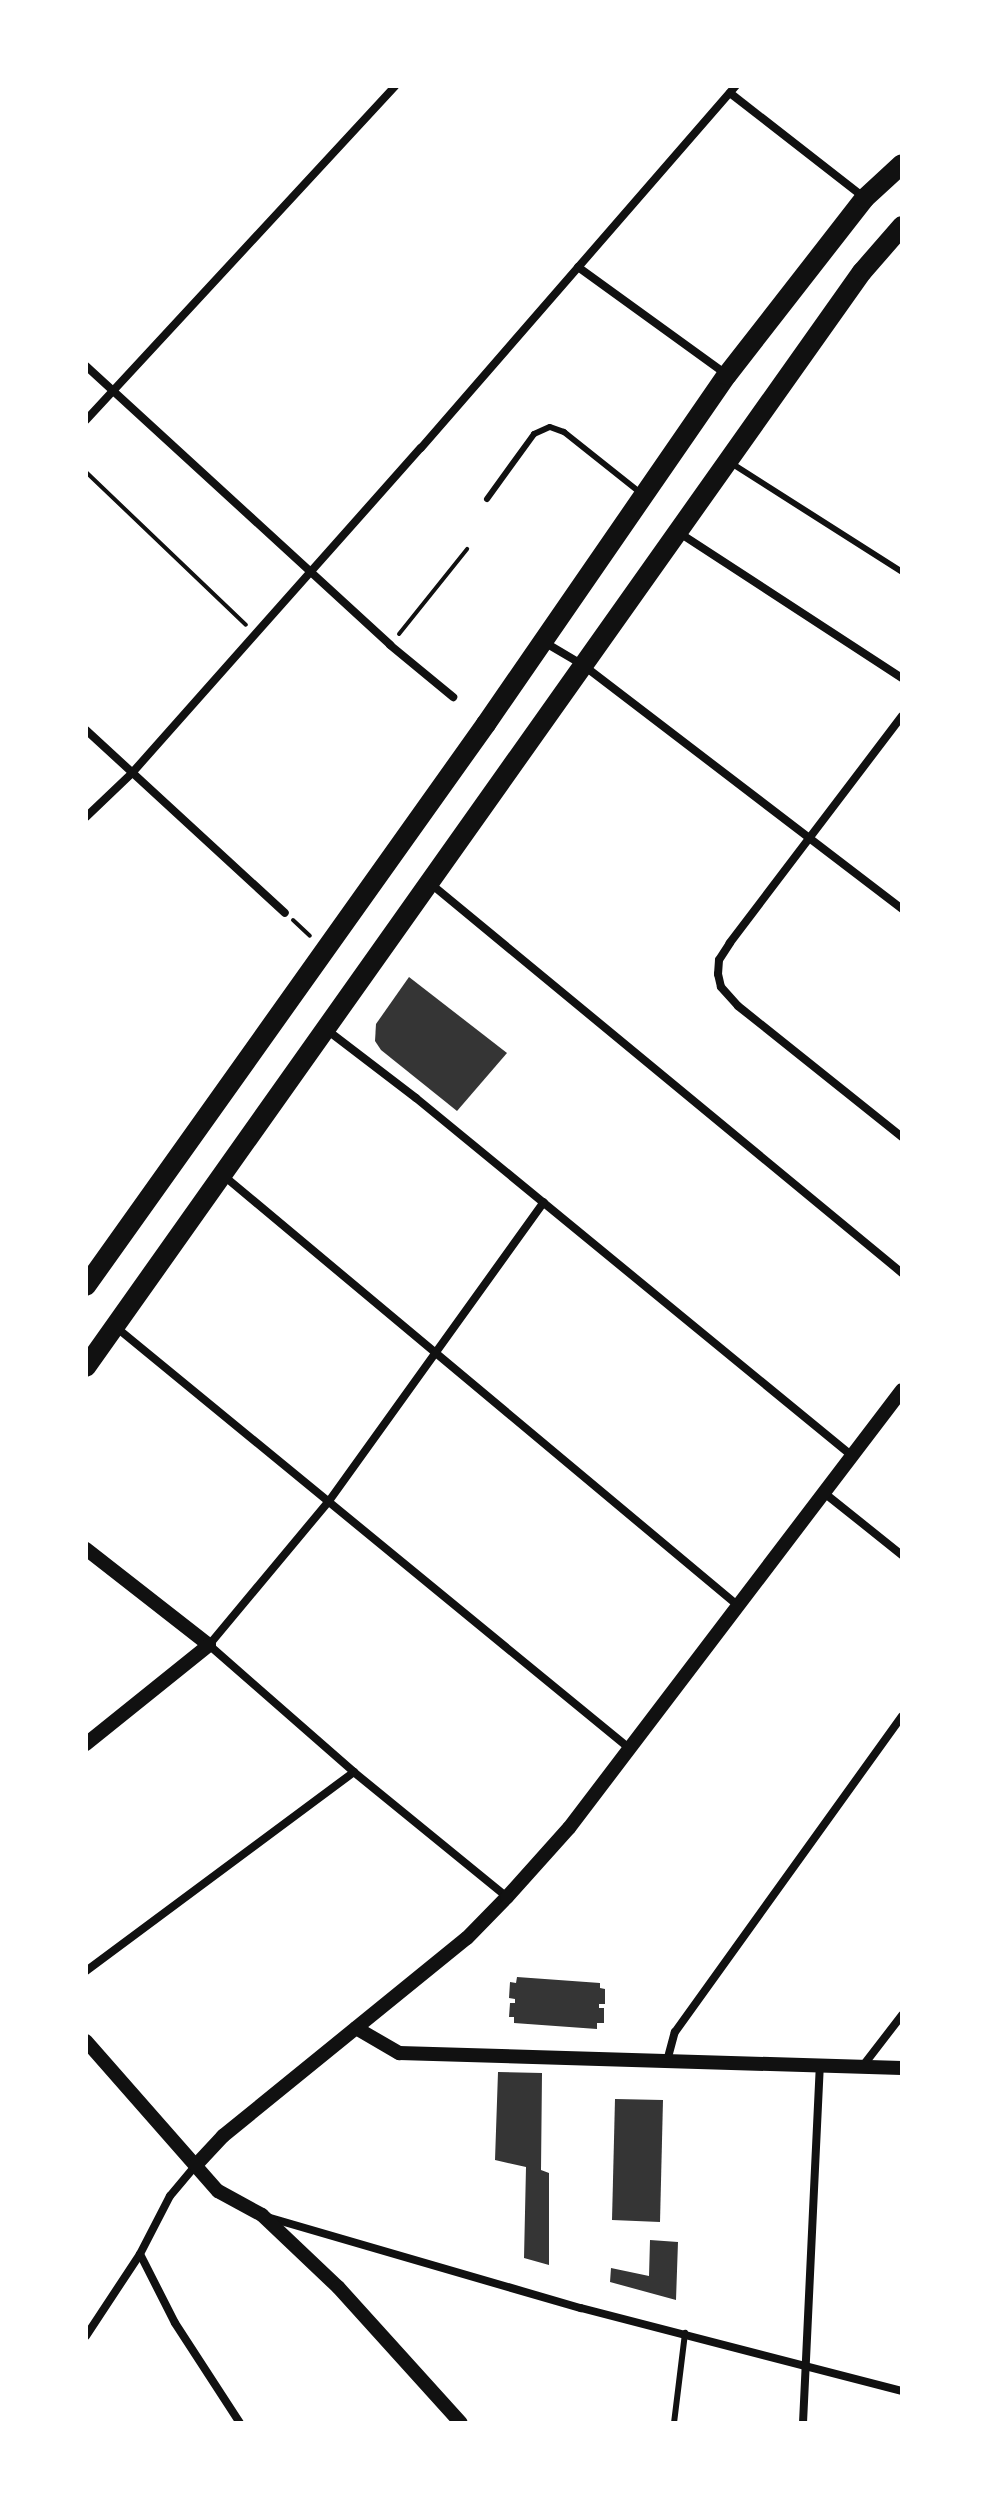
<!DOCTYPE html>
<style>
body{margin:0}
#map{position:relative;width:988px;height:2509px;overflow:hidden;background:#fff;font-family:Poppins,sans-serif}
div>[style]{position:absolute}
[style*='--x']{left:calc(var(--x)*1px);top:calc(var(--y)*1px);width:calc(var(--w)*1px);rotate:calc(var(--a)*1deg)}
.building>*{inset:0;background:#353535}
.path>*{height:4px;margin:-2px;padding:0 2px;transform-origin:2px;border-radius:2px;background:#111}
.service>*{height:6px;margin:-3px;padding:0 3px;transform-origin:3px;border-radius:3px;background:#111}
.minor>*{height:8px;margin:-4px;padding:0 4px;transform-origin:4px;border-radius:4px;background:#111}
.tertiary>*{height:14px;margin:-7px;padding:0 7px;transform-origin:7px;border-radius:7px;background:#111}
.primary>*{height:20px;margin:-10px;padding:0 10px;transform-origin:10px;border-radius:10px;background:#111}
span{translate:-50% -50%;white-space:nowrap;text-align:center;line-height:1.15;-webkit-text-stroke:7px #fff;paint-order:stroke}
.frame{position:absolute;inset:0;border:88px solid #fff;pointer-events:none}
</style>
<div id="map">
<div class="building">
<div style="clip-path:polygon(409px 977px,507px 1053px,457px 1111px,381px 1050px,375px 1041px,376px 1024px)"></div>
<div style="clip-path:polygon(517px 1977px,600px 1983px,600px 1988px,605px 1989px,605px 2004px,599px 2004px,599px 2008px,604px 2008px,604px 2023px,597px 2023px,597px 2029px,514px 2023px,514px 2017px,509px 2017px,510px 2003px,515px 2003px,515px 1999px,509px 1998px,510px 1982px,516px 1983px)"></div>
<div style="clip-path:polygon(498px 2072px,542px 2073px,541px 2170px,549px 2173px,549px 2265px,524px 2258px,526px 2167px,495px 2160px)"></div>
<div style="clip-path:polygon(615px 2099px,663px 2100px,660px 2222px,612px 2220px)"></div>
<div style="clip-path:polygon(650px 2240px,678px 2242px,676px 2300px,610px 2282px,611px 2268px,649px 2276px)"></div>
</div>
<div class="path">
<div style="--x:86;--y:472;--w:221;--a:43.7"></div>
<div style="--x:399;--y:634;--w:109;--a:-51.3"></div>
<div style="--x:293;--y:920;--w:23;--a:43"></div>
</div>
<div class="service">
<div style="--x:731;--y:463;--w:203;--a:32.5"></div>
<div style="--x:487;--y:499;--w:80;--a:-54.1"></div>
<div style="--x:534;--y:434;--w:17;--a:-24"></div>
<div style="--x:550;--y:427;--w:15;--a:20"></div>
<div style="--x:564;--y:432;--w:100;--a:38.5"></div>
<div style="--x:674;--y:2423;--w:91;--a:-83"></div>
</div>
<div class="minor">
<div style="--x:730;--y:93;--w:171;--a:37.9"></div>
<div style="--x:578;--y:267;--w:183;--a:35.9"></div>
<div style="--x:86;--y:366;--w:413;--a:42.5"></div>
<div style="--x:390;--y:645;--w:82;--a:39.5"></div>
<div style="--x:86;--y:420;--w:455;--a:-47.2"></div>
<div style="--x:678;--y:532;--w:267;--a:33.1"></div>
<div style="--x:544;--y:642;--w:45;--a:30.5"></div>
<div style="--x:583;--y:665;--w:402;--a:37.4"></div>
<div style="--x:902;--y:716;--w:285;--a:127.2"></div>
<div style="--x:730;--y:943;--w:20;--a:123"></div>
<div style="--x:719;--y:960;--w:14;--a:94"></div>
<div style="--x:718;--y:974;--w:13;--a:77"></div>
<div style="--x:721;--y:987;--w:25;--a:48"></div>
<div style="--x:738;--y:1006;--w:210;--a:38.6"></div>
<div style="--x:86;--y:730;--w:270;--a:42.6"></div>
<div style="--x:86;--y:817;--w:64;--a:-43.7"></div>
<div style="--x:132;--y:773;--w:435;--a:-48.4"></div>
<div style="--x:421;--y:448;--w:480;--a:-49"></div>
<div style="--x:431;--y:884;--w:611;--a:39.55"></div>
<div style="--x:327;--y:1030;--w:112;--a:37.4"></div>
<div style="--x:416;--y:1098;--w:563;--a:39.38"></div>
<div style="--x:224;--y:1176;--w:667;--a:39.89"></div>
<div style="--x:117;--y:1328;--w:664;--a:39.37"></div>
<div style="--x:823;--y:1492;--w:101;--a:38.6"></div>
<div style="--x:507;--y:1897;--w:198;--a:-140.8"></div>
<div style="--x:354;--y:1772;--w:193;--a:-138.8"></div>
<div style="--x:209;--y:1645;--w:187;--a:-50.2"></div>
<div style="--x:329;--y:1501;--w:368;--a:-54.3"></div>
<div style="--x:86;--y:1971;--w:334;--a:-36.6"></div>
<div style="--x:667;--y:2061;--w:30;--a:-75"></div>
<div style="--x:675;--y:2032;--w:389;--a:-54.3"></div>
<div style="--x:862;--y:2067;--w:66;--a:-52.4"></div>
<div style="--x:267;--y:2217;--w:327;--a:16.2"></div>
<div style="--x:581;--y:2308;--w:332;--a:14.5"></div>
<div style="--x:140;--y:2254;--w:77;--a:63.1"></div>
<div style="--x:175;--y:2323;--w:119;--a:57"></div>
<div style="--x:86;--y:2336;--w:98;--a:-56.6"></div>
<div style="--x:140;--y:2254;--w:65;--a:-62.7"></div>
<div style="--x:170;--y:2196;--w:40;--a:-50"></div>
<div style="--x:803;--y:2423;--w:357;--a:-87.3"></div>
</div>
<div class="tertiary">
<div style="--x:86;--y:1549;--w:156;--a:38"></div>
<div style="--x:209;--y:1645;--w:158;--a:141.2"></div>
<div style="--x:356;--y:2028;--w:50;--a:30.2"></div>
<div style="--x:399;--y:2053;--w:503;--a:1.71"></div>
<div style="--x:86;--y:2041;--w:200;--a:48.7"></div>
<div style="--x:218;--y:2191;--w:50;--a:28.6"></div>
<div style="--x:262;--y:2215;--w:105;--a:43.5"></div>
<div style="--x:338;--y:2287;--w:183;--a:47.9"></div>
<div style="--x:196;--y:2165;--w:40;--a:-47"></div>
<div style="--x:223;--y:2136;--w:314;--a:-39.1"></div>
<div style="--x:467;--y:1938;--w:57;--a:-45.7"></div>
<div style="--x:507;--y:1897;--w:93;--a:-48.1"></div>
<div style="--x:569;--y:1828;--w:550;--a:-52.76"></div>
</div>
<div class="primary">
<div style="--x:86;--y:1286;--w:690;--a:-54.56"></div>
<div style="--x:486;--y:724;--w:424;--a:-55.4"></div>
<div style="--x:727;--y:375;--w:224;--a:-52.1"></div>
<div style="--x:865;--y:198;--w:50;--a:-42.6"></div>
<div style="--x:86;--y:1367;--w:1342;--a:-54.68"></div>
<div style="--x:862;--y:272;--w:61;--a:-49"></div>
</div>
<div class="frame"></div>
</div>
